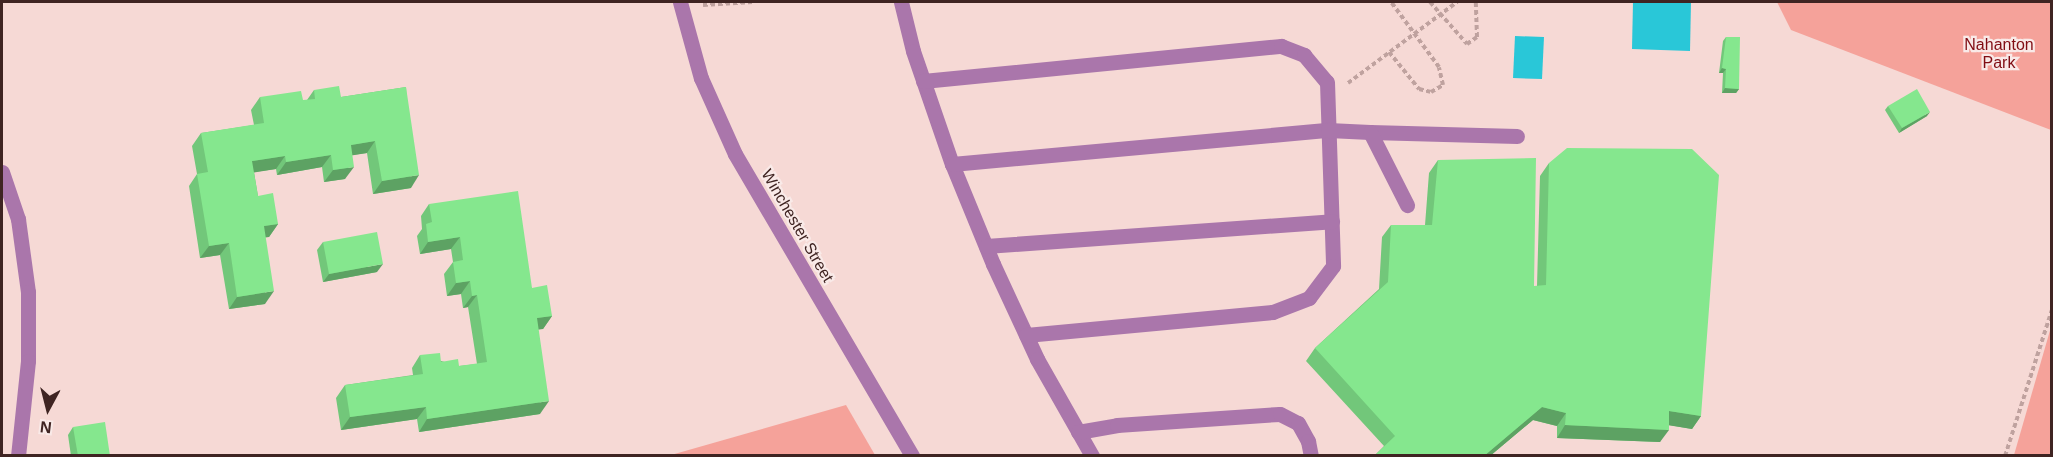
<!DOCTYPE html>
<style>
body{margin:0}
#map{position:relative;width:2053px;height:457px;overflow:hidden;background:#f6d9d5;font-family:Helvetica,sans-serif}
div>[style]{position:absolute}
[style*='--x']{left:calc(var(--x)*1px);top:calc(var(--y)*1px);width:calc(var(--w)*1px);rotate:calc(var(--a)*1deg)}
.green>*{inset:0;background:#f5a29a}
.water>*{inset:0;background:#29c7d8}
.path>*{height:4px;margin-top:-2px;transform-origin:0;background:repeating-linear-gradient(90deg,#bfa29f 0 4.5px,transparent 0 7.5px)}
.minor>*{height:15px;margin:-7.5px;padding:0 7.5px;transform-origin:7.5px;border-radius:7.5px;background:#aa76ab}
.wall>*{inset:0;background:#72c77a}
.shaded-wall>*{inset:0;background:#5da263}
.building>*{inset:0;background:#85e78e}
span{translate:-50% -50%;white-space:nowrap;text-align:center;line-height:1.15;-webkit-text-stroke:4.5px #f9eae8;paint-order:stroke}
.park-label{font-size:16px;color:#810d13}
.street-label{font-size:16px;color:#3f2422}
.frame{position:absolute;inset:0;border:3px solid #3f2422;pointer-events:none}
.north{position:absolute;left:18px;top:379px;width:60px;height:60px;-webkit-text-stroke:4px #f9eae8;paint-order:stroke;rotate:187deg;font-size:16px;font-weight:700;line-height:24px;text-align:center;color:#3f2422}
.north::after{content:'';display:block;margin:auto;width:21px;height:27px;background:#3f2422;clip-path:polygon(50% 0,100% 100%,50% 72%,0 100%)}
</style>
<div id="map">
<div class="green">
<div style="clip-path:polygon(1777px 2px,2051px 2px,2051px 130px,1791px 30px)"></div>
<div style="clip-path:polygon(2051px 327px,2051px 455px,2014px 455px)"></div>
<div style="clip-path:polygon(846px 405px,875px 455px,671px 455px)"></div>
</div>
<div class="water">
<div style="clip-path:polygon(1633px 2px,1691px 2px,1690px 51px,1632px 49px)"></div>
<div style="clip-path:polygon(1515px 36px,1544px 37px,1542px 79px,1513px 78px)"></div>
</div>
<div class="path">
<div style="--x:1430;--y:2;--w:56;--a:48.6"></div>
<div style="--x:1467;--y:44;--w:12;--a:-35"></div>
<div style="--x:1477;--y:37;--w:35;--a:-92"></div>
<div style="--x:703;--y:5;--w:50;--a:-3.4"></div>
<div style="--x:1389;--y:52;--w:48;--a:51"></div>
<div style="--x:1419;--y:89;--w:12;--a:14"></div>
<div style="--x:1431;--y:92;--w:14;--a:-30"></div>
<div style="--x:1443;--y:85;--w:18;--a:-103"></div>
<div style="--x:1439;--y:67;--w:81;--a:-126.4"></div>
<div style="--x:1348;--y:83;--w:136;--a:-36.6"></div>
<div style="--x:2005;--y:456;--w:153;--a:-72.2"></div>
</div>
<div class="minor">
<div style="--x:680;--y:2;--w:79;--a:74.6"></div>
<div style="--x:701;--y:78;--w:83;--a:65.9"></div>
<div style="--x:735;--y:154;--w:350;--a:59.6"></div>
<div style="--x:901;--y:2;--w:50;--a:76.2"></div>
<div style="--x:913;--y:51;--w:120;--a:71"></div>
<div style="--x:952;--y:164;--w:108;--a:67.7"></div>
<div style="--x:993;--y:264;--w:105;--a:65.1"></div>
<div style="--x:1037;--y:359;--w:112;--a:60.4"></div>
<div style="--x:923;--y:81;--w:360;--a:-5.6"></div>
<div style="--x:1281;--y:46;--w:25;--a:21"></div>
<div style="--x:1304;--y:55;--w:35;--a:50"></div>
<div style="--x:1327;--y:82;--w:184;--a:88.1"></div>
<div style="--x:1333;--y:266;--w:40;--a:127"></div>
<div style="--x:1309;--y:298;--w:39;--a:159"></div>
<div style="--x:1273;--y:312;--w:248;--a:174.7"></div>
<div style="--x:1370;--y:132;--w:147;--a:1.6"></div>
<div style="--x:952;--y:164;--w:378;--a:-5.2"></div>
<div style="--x:1328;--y:130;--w:42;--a:2.7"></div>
<div style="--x:1370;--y:132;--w:82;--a:63.1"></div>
<div style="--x:2;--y:172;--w:50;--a:71.2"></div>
<div style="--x:18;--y:219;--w:74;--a:82.2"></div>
<div style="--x:28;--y:292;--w:69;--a:90"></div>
<div style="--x:28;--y:361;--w:96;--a:96"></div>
<div style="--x:986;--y:246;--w:347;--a:-4.1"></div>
<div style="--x:1078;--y:432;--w:40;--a:-10"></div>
<div style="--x:1117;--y:425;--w:163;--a:-3.9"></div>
<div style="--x:1280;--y:414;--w:20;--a:27"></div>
<div style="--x:1298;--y:423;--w:21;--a:61"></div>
<div style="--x:1308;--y:441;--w:15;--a:79"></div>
</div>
<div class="wall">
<div style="clip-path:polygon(1726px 37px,1739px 89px,1736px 93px,1722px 93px,1723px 73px,1719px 73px,1723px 41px)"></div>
<div style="clip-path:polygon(406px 87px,411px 188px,373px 194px,367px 153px,352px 155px,345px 179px,324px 182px,322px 167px,277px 175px,276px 169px,254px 172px,258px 196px,278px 224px,269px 237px,265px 237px,265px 304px,229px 309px,220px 255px,200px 258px,189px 186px,197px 174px,192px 146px,201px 133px,254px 125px,251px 110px,260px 97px,303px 100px,307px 100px,314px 90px,341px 97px)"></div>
<div style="clip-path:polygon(1888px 106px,1927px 116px,1899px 133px,1885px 110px)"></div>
<div style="clip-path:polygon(1438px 160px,1534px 286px,1537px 286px,1540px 176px,1549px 163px,1701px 416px,1692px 429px,1669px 425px,1660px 442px,1557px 438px,1557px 426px,1533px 420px,1490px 456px,1374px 456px,1384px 446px,1306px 361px,1315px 348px,1379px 289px,1382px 237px,1391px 225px,1425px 225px,1429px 173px)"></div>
<div style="clip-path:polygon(429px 204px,532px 288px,552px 316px,543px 329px,538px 329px,540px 414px,419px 432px,417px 419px,341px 430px,336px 398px,345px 385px,413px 375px,412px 368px,420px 355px,459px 366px,477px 364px,468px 307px,463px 308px,461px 294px,447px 296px,444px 274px,453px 262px,451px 249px,420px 254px,417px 236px,422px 229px,421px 216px)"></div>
<div style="clip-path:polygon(323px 242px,377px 272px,323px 282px,317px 250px)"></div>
<div style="clip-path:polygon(73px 427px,110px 456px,71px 456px,68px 435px)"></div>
</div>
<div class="shaded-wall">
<div style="clip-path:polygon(1722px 68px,1726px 69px,1723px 73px,1719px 73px)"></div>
<div style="clip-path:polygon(1725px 88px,1739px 89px,1736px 93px,1722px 93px)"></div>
<div style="clip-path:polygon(1930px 112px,1927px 116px,1899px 133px,1902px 128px)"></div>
<div style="clip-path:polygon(375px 141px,367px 153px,342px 157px,351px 145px)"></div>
<div style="clip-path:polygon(331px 155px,322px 167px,277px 175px,286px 162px)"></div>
<div style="clip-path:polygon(285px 156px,276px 169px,244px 174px,252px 161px)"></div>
<div style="clip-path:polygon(354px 167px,345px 179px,324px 182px,333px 170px)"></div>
<div style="clip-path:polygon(419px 175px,411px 188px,373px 194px,382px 181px)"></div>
<div style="clip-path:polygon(278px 224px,269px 237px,255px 239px,264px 226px)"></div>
<div style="clip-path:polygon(460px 237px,451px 249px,420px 254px,428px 242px)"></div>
<div style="clip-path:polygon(229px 243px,220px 255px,200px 258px,209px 246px)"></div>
<div style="clip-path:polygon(383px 264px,377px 272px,323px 282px,329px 274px)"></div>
<div style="clip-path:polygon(470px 281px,461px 294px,447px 296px,456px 283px)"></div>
<div style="clip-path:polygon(274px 291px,265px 304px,229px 309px,237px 297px)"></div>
<div style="clip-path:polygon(477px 295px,468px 307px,463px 308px,472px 296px)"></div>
<div style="clip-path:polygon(552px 316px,543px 329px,528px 331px,537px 318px)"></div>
<div style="clip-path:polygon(549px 401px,540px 414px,419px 432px,427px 419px)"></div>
<div style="clip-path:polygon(426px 407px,417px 419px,341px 430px,350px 417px)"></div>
<div style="clip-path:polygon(1542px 407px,1566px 413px,1557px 426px,1533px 420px,1490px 456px,1484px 456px)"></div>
<div style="clip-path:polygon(1669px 411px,1701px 416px,1692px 429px,1661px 424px)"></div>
<div style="clip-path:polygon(1565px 425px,1669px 430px,1660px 442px,1557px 438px)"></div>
</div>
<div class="building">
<div style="clip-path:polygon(1726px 37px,1740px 37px,1739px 89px,1725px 88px,1726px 69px,1722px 68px)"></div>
<div style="clip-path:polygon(339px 86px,341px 97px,406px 87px,419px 175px,382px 181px,375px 141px,351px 145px,354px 167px,333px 170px,331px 155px,286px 162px,285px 156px,252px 161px,258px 196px,273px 193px,278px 224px,264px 226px,274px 291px,237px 297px,229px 243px,209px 246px,197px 174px,208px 172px,201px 133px,264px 123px,260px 97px,301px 91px,303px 100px,315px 99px,314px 90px)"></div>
<div style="clip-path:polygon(1917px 89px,1930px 112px,1902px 128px,1888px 106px)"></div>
<div style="clip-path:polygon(1567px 148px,1692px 149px,1719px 175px,1701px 416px,1669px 411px,1669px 430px,1565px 425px,1566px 413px,1542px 407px,1484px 456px,1374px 456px,1395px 436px,1315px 348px,1388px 282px,1391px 225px,1432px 225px,1438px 160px,1536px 158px,1534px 286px,1546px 285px,1549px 163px)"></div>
<div style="clip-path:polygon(518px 191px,532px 288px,547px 285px,552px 316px,537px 318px,549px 401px,427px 419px,426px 407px,350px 417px,345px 385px,423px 374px,420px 355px,440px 353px,441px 362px,458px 359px,459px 366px,487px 362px,477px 295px,472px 296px,470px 281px,456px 283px,453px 262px,463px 260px,460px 237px,428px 242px,426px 224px,432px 222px,429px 204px)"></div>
<div style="clip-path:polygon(377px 232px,383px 264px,329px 274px,323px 242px)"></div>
<div style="clip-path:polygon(105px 422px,110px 456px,78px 456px,73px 427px)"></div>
</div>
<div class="park-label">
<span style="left:1999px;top:54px">Nahanton<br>Park</span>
</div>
<div class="street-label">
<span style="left:797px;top:226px;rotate:60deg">Winchester Street</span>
</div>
<div class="frame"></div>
<div class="north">N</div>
</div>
